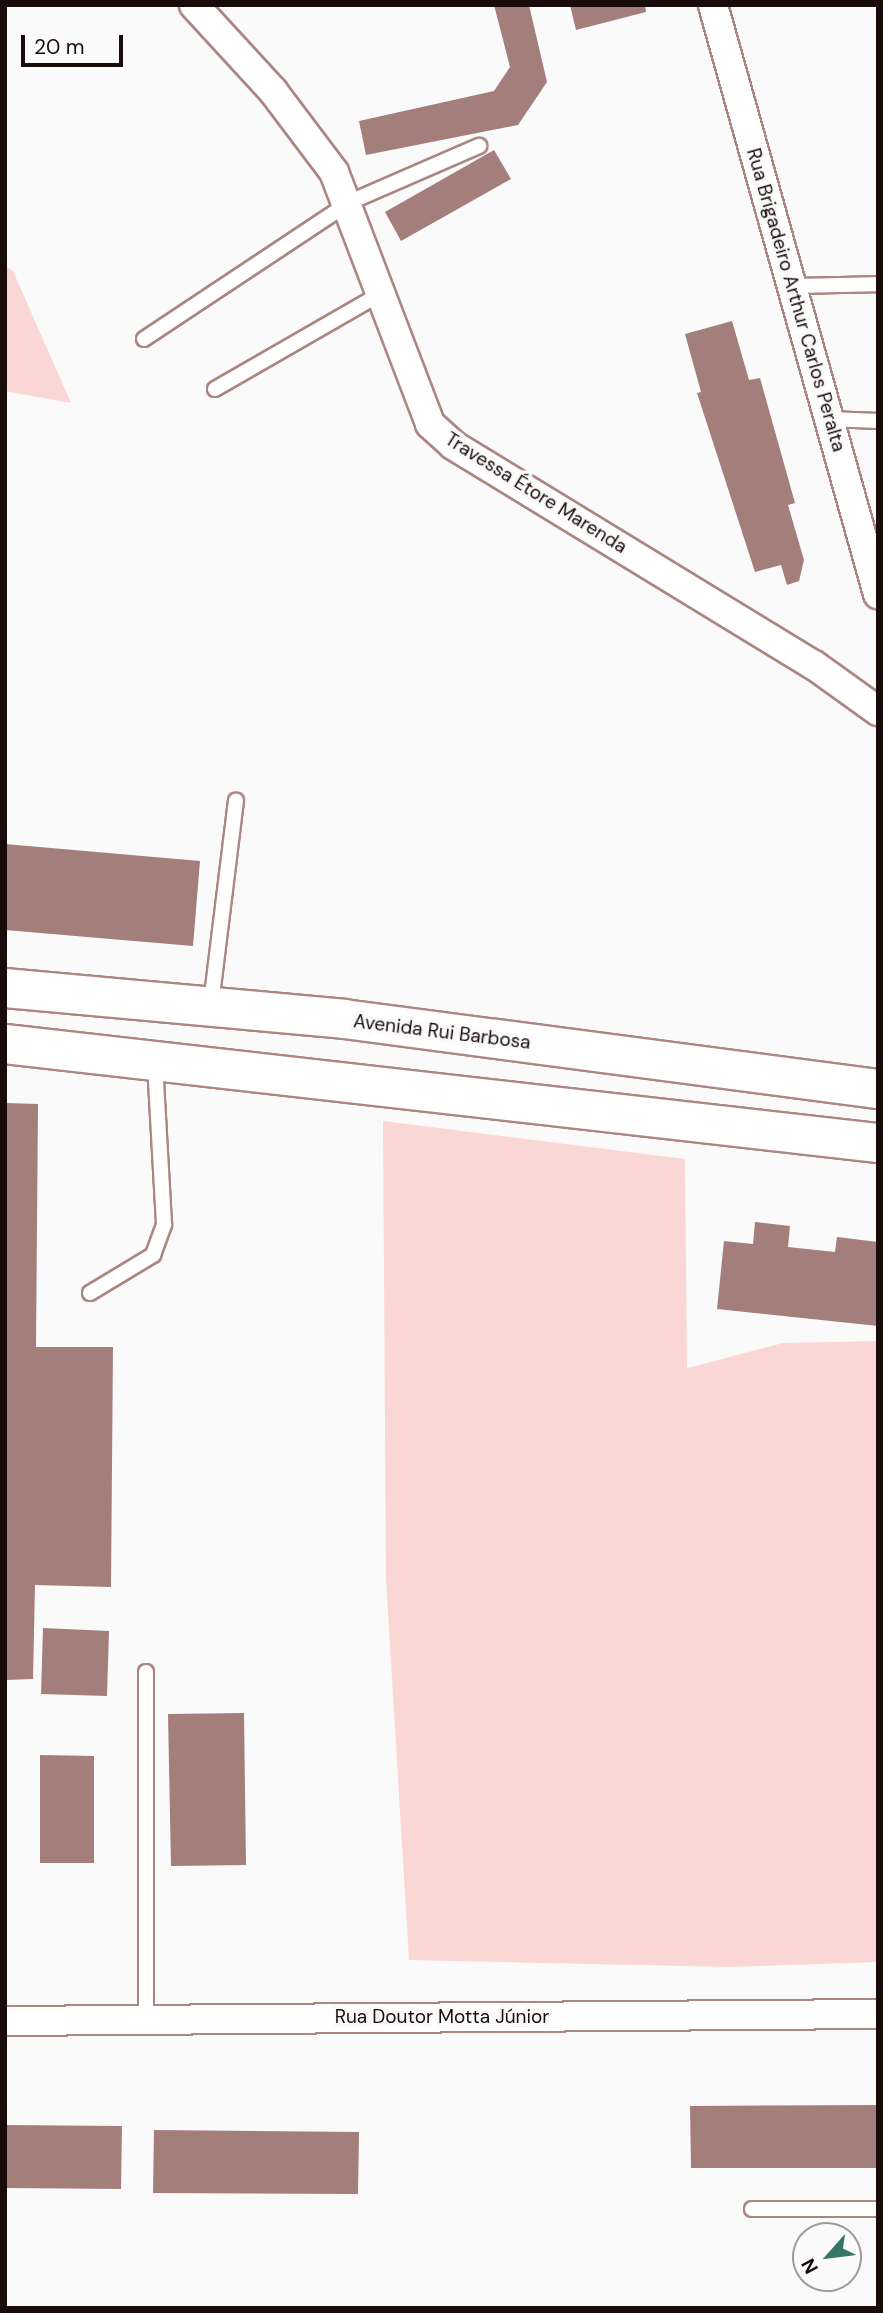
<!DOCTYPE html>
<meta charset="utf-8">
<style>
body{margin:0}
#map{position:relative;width:883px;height:2313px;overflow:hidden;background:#fafafa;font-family:"DM Sans",sans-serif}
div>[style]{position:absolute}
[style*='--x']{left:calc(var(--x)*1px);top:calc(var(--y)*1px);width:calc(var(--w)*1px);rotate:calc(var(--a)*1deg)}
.green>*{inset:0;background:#fad7d4}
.building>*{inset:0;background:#a37e7b}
.roads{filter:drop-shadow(2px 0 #ab8682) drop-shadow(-2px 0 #ab8682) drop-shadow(0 2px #ab8682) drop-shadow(0 -2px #ab8682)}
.service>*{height:14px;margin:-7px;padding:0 7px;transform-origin:7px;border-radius:7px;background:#fff}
.minor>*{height:28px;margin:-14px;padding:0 14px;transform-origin:14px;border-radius:14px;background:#fff}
.primary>*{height:38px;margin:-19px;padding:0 19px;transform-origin:19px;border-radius:19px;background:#fff}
span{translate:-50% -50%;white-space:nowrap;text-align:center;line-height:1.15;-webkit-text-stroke:7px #fafafa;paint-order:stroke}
.street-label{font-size:19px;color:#180b0a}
.frame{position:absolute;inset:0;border:7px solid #180b0a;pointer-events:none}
.north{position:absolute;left:792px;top:2222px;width:70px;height:70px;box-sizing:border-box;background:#fafafa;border:2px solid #a09a9a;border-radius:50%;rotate:242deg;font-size:19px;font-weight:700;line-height:28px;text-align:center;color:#180b0a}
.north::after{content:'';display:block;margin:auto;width:24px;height:32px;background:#357666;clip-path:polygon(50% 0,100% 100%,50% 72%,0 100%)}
.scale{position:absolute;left:21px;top:35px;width:102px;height:32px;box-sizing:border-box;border:4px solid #180b0a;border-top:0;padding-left:9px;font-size:21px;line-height:24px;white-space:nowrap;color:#180b0a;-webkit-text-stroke:5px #fafafa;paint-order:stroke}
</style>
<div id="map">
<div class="green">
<div style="clip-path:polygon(5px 266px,13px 271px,71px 403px,5px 391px)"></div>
<div style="clip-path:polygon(383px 1121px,685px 1159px,687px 1368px,783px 1343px,878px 1341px,878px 1962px,730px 1967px,409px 1960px,386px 1580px)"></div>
</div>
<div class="building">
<div style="clip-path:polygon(494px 5px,529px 5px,547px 82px,518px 125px,366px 155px,359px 121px,494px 91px,510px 67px)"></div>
<div style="clip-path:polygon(570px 5px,645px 5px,646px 12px,576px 30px)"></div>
<div style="clip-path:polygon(494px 150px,511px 179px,401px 241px,385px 212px)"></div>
<div style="clip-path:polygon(732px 321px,749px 380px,760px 378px,795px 503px,788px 505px,804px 560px,799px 581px,787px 585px,781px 565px,755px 572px,697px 393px,701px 392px,685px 334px)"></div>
<div style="clip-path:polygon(5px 844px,200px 861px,193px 946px,5px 930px)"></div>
<div style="clip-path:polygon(5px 1103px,38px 1104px,36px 1347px,113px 1347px,111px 1587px,35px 1585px,33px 1679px,5px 1680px)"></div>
<div style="clip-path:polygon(755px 1222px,790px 1226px,788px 1247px,835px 1252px,837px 1237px,878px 1242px,878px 1326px,717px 1309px,724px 1241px,753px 1244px)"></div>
<div style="clip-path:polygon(43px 1628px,109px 1631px,107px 1696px,41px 1694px)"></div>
<div style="clip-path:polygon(244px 1713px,246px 1865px,171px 1866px,168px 1714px)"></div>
<div style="clip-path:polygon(40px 1755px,94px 1756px,94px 1863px,40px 1863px)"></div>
<div style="clip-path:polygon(878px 2105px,878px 2168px,691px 2168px,690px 2106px)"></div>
<div style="clip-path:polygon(5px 2125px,122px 2126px,121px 2189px,5px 2188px)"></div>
<div style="clip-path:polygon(154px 2130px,359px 2132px,358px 2194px,153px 2193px)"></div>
</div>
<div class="roads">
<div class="service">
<div style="--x:792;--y:286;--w:86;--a:-1.3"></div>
<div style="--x:144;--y:339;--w:247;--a:-33.6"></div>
<div style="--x:350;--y:202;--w:141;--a:-23.5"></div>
<div style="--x:215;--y:389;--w:193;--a:-29.9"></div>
<div style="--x:829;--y:419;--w:49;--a:2.3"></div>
<div style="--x:211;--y:1004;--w:205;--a:-83"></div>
<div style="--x:90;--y:1293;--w:74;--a:-31.1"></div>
<div style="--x:153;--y:1255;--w:33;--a:-70"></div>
<div style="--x:164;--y:1224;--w:161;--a:-93.2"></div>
<div style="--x:146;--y:2020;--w:348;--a:-90"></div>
<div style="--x:752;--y:2209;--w:126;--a:0"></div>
</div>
<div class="minor">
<div style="--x:194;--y:5;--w:117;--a:47.4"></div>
<div style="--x:273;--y:91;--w:101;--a:53"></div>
<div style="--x:334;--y:172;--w:270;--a:69.1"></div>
<div style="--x:430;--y:424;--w:31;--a:42"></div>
<div style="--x:453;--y:445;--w:423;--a:31.4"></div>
<div style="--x:814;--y:665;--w:79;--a:35.7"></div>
<div style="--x:713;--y:5;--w:612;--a:74.35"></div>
<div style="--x:5;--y:2021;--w:873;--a:-0.46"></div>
</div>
<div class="primary">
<div style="--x:5;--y:988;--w:340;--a:5.2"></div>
<div style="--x:344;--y:1019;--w:539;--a:7.47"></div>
<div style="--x:5;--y:1044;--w:879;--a:6.47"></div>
</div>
</div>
<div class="street-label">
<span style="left:796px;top:300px;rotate:74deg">Rua Brigadeiro Arthur Carlos Peralta</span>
<span style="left:536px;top:493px;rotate:32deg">Travessa Étore Marenda</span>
<span style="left:442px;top:1032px;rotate:7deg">Avenida Rui Barbosa</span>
<span style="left:442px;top:2017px">Rua Doutor Motta Júnior</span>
</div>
<div class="frame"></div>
<div class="north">N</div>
<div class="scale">20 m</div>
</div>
